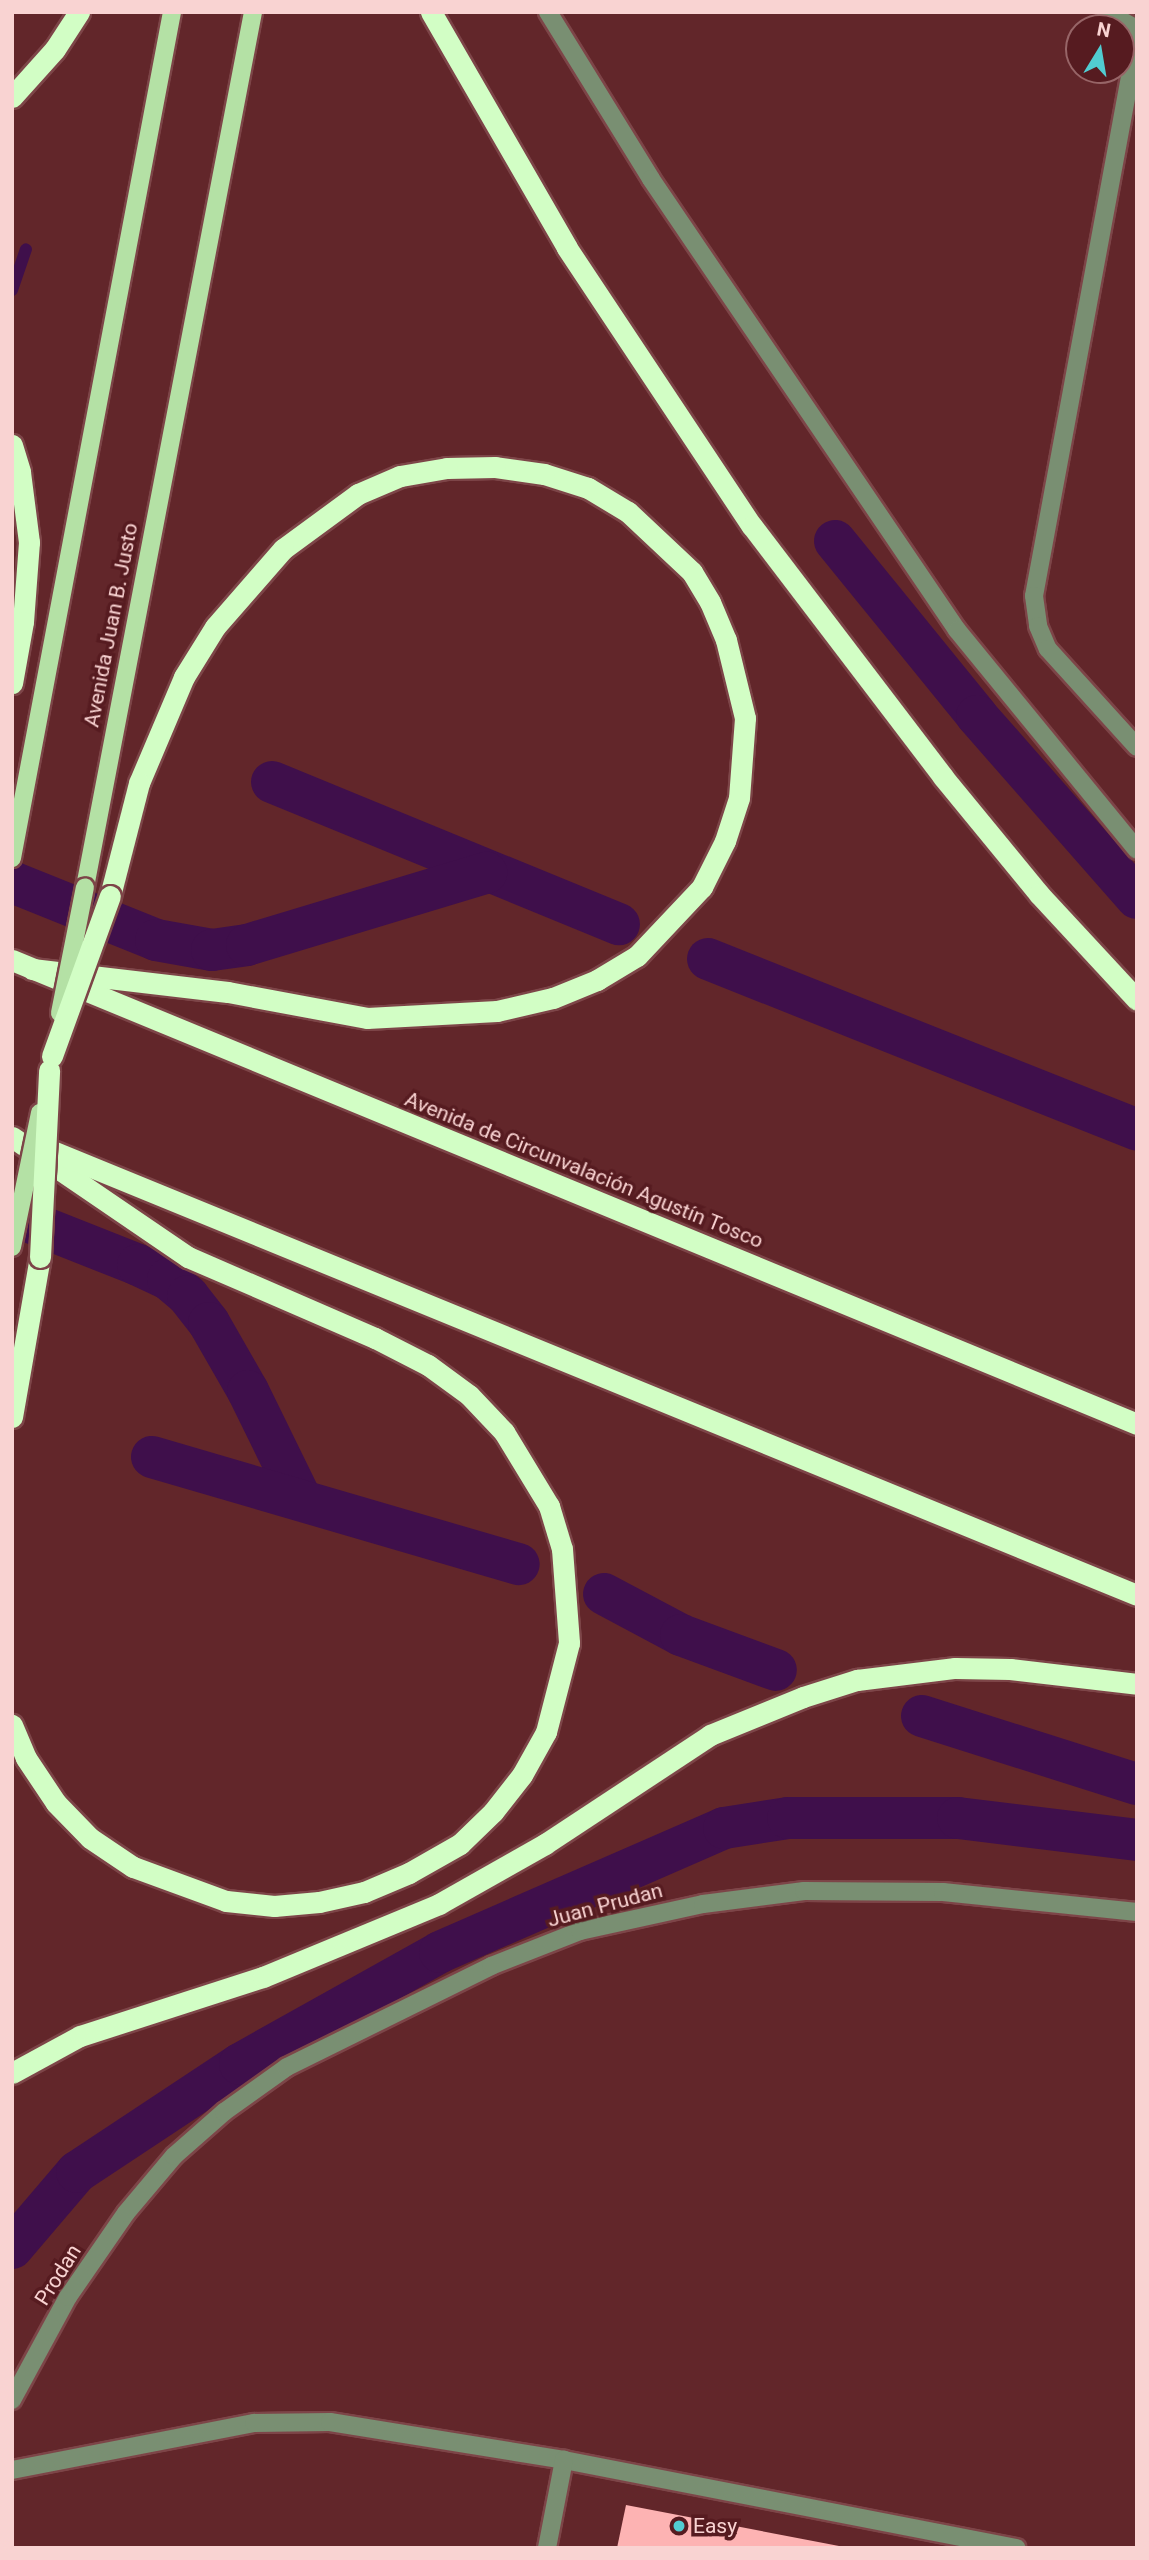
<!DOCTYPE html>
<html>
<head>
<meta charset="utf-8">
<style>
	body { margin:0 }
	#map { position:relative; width:1149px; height:2560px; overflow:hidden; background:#62262a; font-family:Roboto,sans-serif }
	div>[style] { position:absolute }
	.stream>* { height:12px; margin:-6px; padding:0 6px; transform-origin:6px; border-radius:6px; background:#3f0f4b }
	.canal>* { height:42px; margin:-21px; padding:0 21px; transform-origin:21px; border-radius:21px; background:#3f0f4b }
	.building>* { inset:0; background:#fdb3b3 }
	.roads { filter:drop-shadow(2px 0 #7d4548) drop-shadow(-2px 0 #7d4548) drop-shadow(0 2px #7d4548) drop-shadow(0 -2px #7d4548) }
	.minor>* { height:18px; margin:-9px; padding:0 9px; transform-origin:9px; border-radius:9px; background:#798f72 }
	.major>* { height:18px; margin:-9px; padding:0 9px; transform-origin:9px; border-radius:9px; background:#b4e1a5 }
	.highway>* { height:21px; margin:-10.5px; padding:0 10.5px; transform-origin:10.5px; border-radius:10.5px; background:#d2fec5 }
	.bridges { filter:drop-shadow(2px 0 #7d4548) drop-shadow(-2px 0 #7d4548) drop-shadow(0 2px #7d4548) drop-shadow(0 -2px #7d4548) }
	.major-bridge>* { height:18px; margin:-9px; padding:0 9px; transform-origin:9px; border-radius:9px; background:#b4e1a5 }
	.highway-bridge>* { height:21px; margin:-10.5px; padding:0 10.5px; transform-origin:10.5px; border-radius:10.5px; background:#d2fec5 }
	.dots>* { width:19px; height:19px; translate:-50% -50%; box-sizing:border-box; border:4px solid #561b20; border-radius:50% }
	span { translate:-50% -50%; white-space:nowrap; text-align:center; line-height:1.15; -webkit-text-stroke:7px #561b20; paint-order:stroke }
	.street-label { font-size:21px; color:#f9d3d2 }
	.poi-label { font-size:21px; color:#f9d3d2 }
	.left { translate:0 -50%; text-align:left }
	.frame { position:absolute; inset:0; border:14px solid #f9d3d2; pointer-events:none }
	.north { position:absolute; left:1065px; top:14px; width:70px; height:70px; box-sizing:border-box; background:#561b20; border:2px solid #976567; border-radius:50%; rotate:11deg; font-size:19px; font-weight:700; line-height:28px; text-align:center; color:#f9d3d2 }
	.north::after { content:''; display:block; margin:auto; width:24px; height:32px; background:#51ccd1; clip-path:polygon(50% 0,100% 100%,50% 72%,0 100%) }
</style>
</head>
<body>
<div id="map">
	<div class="stream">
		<i style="left:12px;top:290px;width:43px;rotate:-71.1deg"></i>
	</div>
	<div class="canal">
		<i style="left:835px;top:541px;width:225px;rotate:50.9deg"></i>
		<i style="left:977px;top:716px;width:242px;rotate:48.7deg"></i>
		<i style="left:272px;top:782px;width:375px;rotate:22.3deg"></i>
		<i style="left:12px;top:882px;width:155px;rotate:21.9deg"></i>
		<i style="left:156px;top:940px;width:57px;rotate:10.1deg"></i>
		<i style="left:212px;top:950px;width:35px;rotate:-8deg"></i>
		<i style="left:247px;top:945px;width:250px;rotate:-16.8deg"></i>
		<i style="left:708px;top:959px;width:462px;rotate:21.7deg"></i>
		<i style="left:12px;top:1215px;width:136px;rotate:21.6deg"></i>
		<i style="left:138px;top:1265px;width:33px;rotate:25deg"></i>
		<i style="left:168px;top:1279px;width:26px;rotate:40deg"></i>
		<i style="left:188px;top:1296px;width:34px;rotate:52deg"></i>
		<i style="left:209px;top:1323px;width:78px;rotate:60.2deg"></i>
		<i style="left:248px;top:1391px;width:118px;rotate:63.9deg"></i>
		<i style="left:152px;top:1457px;width:382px;rotate:16.3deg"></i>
		<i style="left:604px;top:1594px;width:87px;rotate:28deg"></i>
		<i style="left:681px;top:1635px;width:101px;rotate:20.2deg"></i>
		<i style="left:922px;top:1716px;width:225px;rotate:17.6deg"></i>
		<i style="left:12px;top:2248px;width:100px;rotate:-49.5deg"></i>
		<i style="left:77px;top:2172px;width:196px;rotate:-33.5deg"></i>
		<i style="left:240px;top:2064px;width:229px;rotate:-29.2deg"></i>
		<i style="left:440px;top:1952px;width:310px;rotate:-23.6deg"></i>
		<i style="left:724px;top:1828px;width:65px;rotate:-8.9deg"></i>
		<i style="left:788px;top:1818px;width:170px"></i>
		<i style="left:958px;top:1818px;width:180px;rotate:7deg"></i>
	</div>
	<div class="building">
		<i style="clip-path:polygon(626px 2505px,839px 2546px,839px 2548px,617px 2548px)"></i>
	</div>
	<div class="roads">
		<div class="minor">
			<i style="left:548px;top:12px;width:196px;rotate:58.3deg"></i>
			<i style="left:651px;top:179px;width:545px;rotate:55.84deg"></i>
			<i style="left:957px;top:630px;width:284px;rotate:50.7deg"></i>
			<i style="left:1106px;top:12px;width:35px;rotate:29deg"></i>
			<i style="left:1137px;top:39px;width:566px;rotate:100.48deg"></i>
			<i style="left:1034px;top:596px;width:30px;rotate:82deg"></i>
			<i style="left:1038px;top:626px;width:25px;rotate:67deg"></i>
			<i style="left:1048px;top:649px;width:132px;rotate:47.8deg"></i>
			<i style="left:12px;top:2400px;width:117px;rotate:-61.5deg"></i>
			<i style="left:68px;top:2297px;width:102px;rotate:-55.4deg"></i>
			<i style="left:126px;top:2213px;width:75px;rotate:-49.9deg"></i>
			<i style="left:174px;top:2156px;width:67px;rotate:-41.3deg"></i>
			<i style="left:224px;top:2112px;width:77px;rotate:-35.5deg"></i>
			<i style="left:287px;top:2067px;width:228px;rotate:-26.3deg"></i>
			<i style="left:491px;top:1966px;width:96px;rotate:-21.5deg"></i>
			<i style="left:580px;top:1931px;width:126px;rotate:-12.4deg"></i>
			<i style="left:703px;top:1904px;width:102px;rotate:-7.3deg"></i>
			<i style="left:804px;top:1891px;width:139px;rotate:0.4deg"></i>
			<i style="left:943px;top:1892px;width:195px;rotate:5.9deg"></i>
			<i style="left:12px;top:2470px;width:247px;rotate:-11deg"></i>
			<i style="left:254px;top:2423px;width:76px;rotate:-0.8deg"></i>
			<i style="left:330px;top:2422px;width:237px;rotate:9.2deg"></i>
			<i style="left:564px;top:2460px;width:461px;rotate:11deg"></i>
			<i style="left:547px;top:2548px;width:90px;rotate:-79.1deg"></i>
		</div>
		<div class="major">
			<i style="left:12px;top:858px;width:861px;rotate:-79.29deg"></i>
			<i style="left:85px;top:887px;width:891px;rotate:-79.13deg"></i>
		</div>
		<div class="highway">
			<i style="left:431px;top:12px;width:272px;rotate:60deg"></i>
			<i style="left:567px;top:248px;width:334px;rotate:56.4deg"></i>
			<i style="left:752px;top:526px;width:315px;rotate:52.7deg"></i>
			<i style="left:943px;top:777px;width:151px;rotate:50.6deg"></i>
			<i style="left:1039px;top:894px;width:144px;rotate:47.2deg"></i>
			<i style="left:12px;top:97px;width:64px;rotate:-48.1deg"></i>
			<i style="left:55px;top:49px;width:44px;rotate:-57deg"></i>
			<i style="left:12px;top:445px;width:28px;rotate:73deg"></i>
			<i style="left:20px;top:472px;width:71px;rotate:82.7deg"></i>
			<i style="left:29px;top:542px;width:80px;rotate:94.3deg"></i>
			<i style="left:23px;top:622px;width:62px;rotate:100.2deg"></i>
			<i style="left:12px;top:960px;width:1217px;rotate:22.41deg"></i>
			<i style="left:32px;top:969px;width:197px;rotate:6.7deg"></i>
			<i style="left:228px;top:992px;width:141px;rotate:10.6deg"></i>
			<i style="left:367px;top:1018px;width:130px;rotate:-3.1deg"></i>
			<i style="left:497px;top:1011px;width:57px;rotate:-13.1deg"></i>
			<i style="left:553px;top:998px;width:48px;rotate:-22.2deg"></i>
			<i style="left:597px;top:980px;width:47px;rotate:-31deg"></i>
			<i style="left:637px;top:956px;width:95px;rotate:-46.7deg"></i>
			<i style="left:702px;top:887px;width:51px;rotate:-63.4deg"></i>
			<i style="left:725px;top:841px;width:45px;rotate:-72deg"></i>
			<i style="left:739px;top:798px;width:80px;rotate:-85.7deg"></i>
			<i style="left:745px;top:718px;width:80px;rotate:-103.7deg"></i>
			<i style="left:726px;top:640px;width:41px;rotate:-112.8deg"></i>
			<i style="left:710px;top:602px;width:35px;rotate:-121deg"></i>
			<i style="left:692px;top:572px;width:88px;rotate:-136.8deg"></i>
			<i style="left:628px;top:512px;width:47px;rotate:-149deg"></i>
			<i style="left:588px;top:488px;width:46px;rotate:-162.3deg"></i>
			<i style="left:544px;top:474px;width:49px;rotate:-171.9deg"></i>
			<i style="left:495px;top:467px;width:48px;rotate:178.8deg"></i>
			<i style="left:447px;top:468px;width:48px;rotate:170.3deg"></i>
			<i style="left:400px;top:476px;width:46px;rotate:156.8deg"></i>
			<i style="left:358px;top:494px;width:93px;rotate:143.7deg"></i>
			<i style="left:283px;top:549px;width:103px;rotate:131.1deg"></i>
			<i style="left:215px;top:627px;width:59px;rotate:121.8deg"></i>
			<i style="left:184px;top:677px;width:115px;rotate:113deg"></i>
			<i style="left:139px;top:783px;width:117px;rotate:104.4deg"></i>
			<i style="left:12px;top:1137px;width:213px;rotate:34.3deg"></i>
			<i style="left:188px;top:1257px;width:204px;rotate:23.4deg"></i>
			<i style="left:375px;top:1338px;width:59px;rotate:27deg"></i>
			<i style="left:428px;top:1365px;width:51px;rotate:36.2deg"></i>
			<i style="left:469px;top:1395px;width:51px;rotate:46.6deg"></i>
			<i style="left:504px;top:1432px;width:87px;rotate:58.7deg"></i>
			<i style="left:549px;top:1506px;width:45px;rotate:73.2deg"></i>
			<i style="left:562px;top:1549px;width:94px;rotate:85.7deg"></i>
			<i style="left:569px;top:1643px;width:92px;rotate:104.5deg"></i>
			<i style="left:546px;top:1732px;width:49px;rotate:119.2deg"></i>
			<i style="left:522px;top:1775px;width:47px;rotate:128.1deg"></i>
			<i style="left:493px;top:1812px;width:46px;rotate:135.9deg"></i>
			<i style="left:460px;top:1844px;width:59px;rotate:150.4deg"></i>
			<i style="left:409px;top:1873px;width:49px;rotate:157.1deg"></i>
			<i style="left:364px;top:1892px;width:46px;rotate:167.5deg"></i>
			<i style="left:319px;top:1902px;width:45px;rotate:174.9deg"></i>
			<i style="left:274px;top:1906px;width:48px;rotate:-174.1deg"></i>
			<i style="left:226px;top:1901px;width:99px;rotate:-159.9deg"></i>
			<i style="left:133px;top:1867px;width:52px;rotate:-146deg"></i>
			<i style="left:90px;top:1838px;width:49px;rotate:-134.2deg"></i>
			<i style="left:56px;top:1803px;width:54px;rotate:-123.7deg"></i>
			<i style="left:26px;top:1758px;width:36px;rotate:-113deg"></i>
			<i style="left:40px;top:1146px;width:1185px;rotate:22.26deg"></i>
			<i style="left:12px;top:1417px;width:162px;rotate:-80.1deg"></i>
			<i style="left:12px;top:2073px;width:77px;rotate:-28.6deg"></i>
			<i style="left:80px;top:2036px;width:192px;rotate:-17.9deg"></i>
			<i style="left:263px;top:1977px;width:191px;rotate:-22.5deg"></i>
			<i style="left:439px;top:1904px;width:122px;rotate:-29.5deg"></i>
			<i style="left:545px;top:1844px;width:198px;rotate:-33.4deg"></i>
			<i style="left:710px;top:1735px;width:100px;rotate:-22.2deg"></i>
			<i style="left:803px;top:1697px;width:57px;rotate:-17.5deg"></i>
			<i style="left:857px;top:1680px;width:99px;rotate:-7deg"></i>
			<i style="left:955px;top:1668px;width:55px;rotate:1deg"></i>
			<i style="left:1010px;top:1669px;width:128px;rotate:6.7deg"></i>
		</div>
	</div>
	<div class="bridges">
		<div class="major-bridge">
			<i style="left:60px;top:1013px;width:128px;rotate:-78.8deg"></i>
			<i style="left:12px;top:1247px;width:137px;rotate:-78.2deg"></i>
		</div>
		<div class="highway-bridge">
			<i style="left:52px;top:1056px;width:170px;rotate:-70.1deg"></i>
			<i style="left:40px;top:1257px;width:187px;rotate:-87.2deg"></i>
		</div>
	</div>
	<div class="dots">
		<i style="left:679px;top:2526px;background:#51ccd1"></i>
	</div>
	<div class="street-label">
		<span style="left:111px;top:625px;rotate:-79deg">Avenida Juan B. Justo</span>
		<span style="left:584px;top:1170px;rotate:22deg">Avenida de Circunvalación Agustín Tosco</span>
		<span style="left:605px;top:1905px;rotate:-15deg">Juan Prudan</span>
		<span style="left:58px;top:2275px;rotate:-58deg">Prodan</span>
	</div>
	<div class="poi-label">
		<span class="left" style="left:693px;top:2526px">Easy</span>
	</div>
	<div class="frame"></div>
	<div class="north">N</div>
</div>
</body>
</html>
